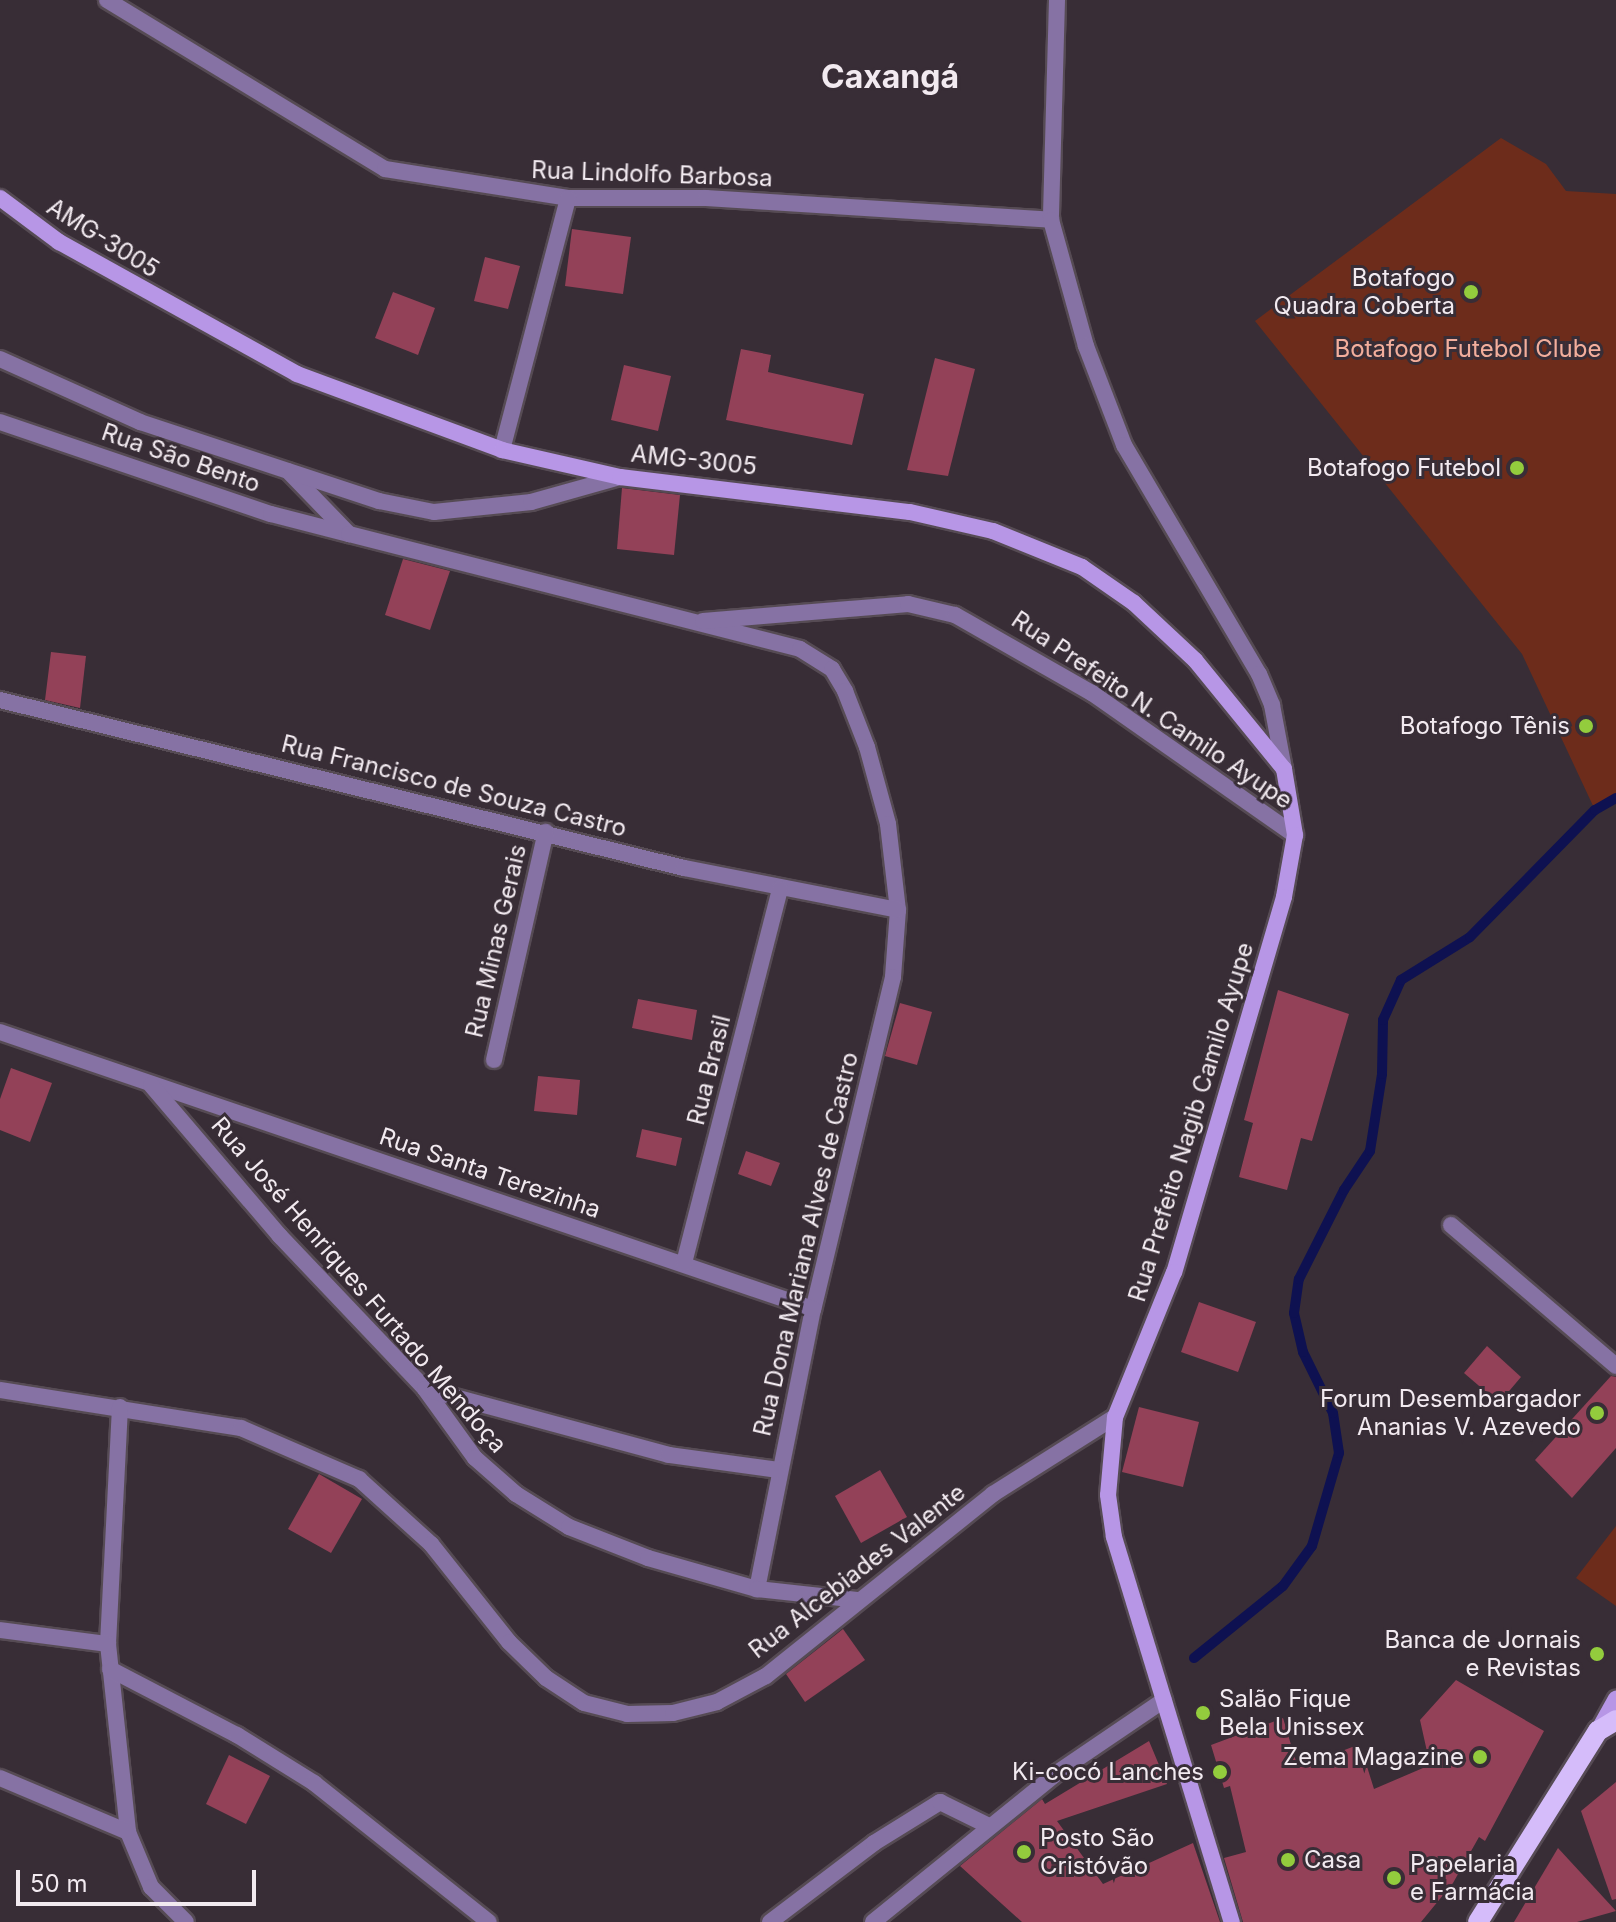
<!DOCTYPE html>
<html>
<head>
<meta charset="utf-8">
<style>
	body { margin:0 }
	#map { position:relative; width:1616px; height:1922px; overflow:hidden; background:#382d36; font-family:Inter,sans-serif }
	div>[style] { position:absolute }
	.green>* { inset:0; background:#6d2c1b }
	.stream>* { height:10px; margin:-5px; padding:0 5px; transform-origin:5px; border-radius:5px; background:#0e1151 }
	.building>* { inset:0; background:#934158 }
	.roads { filter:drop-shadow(2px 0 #564b54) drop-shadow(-2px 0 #564b54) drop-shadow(0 2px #564b54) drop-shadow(0 -2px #564b54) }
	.minor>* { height:16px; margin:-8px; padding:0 8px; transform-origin:8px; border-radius:8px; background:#8672a4 }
	.tertiary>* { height:16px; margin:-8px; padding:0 8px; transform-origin:8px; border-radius:8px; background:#8672a4 }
	.secondary>* { height:16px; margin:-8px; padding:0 8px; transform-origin:8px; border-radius:8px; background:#b796e6 }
	.primary>* { height:20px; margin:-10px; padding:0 10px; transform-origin:10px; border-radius:10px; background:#d5bcfa }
	.dots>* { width:22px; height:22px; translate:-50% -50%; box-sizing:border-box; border:4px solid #382d36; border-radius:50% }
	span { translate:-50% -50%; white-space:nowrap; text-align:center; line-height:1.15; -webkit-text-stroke:6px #382d36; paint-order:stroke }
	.street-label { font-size:24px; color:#f2eaf0 }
	.poi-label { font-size:24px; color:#f2eaf0 }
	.right { translate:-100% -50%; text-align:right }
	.left { translate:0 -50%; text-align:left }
	.park-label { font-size:24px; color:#f3ae9c }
	.district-label { font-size:32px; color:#f2eaf0; font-weight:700 }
	.scale { position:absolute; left:16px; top:1870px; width:240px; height:36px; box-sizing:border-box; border:4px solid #f2eaf0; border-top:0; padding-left:10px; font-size:24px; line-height:28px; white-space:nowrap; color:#f2eaf0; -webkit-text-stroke:6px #382d36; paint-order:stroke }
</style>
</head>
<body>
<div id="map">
	<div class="green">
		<i style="clip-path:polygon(1501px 138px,1546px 164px,1566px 191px,1616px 194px,1616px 803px,1595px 810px,1522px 654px,1255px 321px)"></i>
		<i style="clip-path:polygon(1616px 1526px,1616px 1606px,1576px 1578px)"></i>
	</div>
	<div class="stream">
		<i style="left:1194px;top:1658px;width:114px;rotate:-39deg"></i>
		<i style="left:1283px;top:1586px;width:49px;rotate:-54.1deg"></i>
		<i style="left:1312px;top:1546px;width:97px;rotate:-73.8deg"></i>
		<i style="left:1339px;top:1453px;width:40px;rotate:-98.5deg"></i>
		<i style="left:1333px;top:1413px;width:68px;rotate:-116.2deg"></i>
		<i style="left:1303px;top:1352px;width:40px;rotate:-103deg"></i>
		<i style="left:1294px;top:1313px;width:34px;rotate:-82deg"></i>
		<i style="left:1299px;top:1279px;width:100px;rotate:-63.2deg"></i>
		<i style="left:1344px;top:1190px;width:47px;rotate:-56.3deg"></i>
		<i style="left:1370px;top:1151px;width:78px;rotate:-81.1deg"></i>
		<i style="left:1382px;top:1074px;width:54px;rotate:-88.9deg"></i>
		<i style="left:1383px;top:1020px;width:44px;rotate:-65.8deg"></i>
		<i style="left:1401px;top:980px;width:81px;rotate:-31.9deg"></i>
		<i style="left:1470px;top:937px;width:178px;rotate:-45.5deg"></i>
		<i style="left:1595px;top:810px;width:24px;rotate:-30deg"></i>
	</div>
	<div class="building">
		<i style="clip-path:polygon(572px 229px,631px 237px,623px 294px,565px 286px)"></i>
		<i style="clip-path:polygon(485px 257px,520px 266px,508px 309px,474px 301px)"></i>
		<i style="clip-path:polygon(393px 292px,435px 308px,418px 355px,375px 338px)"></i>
		<i style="clip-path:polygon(741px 349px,771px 355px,768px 372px,864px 394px,852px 445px,726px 420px)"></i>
		<i style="clip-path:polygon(935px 358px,975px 369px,948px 476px,907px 470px)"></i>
		<i style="clip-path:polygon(624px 365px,671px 376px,658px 431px,611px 420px)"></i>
		<i style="clip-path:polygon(622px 488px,680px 495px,674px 555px,617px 549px)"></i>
		<i style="clip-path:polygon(403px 559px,450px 571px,430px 630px,385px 615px)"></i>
		<i style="clip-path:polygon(51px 652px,86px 656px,80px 708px,45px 700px)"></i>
		<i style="clip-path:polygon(1278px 990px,1349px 1014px,1312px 1141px,1301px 1138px,1287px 1190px,1239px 1177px,1253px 1123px,1244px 1120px)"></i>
		<i style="clip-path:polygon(638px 999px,697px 1010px,692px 1040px,632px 1028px)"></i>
		<i style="clip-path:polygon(900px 1003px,932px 1012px,917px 1065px,885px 1056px)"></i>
		<i style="clip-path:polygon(11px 1068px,52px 1083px,30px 1142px,0 1130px,0 1099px)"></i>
		<i style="clip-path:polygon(538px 1076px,580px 1080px,577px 1115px,534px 1111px)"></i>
		<i style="clip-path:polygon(642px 1129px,682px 1138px,676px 1166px,636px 1157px)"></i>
		<i style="clip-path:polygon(746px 1151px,780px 1163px,771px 1186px,738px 1174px)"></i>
		<i style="clip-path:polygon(1199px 1302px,1256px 1322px,1238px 1372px,1181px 1352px)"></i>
		<i style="clip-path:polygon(1487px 1346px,1521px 1377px,1499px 1403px,1464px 1373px)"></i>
		<i style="clip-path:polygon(1611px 1376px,1616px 1377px,1616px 1448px,1572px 1498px,1535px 1460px)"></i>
		<i style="clip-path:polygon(1139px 1407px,1199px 1422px,1183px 1487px,1122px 1472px)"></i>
		<i style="clip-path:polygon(880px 1470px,907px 1517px,861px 1543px,835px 1496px)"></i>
		<i style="clip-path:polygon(319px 1474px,362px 1499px,331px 1553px,288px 1529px)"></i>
		<i style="clip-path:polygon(843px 1629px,865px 1660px,805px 1702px,786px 1674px)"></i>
		<i style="clip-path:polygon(1456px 1680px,1544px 1731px,1485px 1841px,1479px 1837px,1453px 1883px,1421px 1922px,1243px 1922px,1224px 1858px,1246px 1852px,1230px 1786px,1224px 1788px,1211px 1745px,1283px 1718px,1298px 1768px,1360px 1744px,1374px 1789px,1430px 1765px,1420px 1720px)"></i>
		<i style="clip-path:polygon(1149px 1741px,1167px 1784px,1057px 1821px,1103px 1884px,1193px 1843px,1220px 1922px,1022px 1922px,960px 1866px,1042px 1799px,1045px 1804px)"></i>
		<i style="clip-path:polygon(229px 1755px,270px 1776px,246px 1824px,206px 1804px)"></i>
		<i style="clip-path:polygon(1616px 1782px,1616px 1899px,1612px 1900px,1581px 1811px)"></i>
		<i style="clip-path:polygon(1558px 1848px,1616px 1911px,1577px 1922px,1514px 1922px)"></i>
	</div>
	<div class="roads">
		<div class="minor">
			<i style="left:107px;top:0;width:325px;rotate:31.3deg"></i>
			<i style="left:385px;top:169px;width:185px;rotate:9deg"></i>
			<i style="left:568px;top:198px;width:138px"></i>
			<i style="left:706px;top:198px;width:346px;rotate:3.6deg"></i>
			<i style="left:1057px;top:0;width:220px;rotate:91.6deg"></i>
			<i style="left:1051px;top:220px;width:131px;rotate:74.5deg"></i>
			<i style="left:1086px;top:346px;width:106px;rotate:69deg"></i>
			<i style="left:1124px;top:445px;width:266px;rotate:59.5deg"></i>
			<i style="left:1259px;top:674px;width:34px;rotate:67deg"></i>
			<i style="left:1272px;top:705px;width:65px;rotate:79.4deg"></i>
			<i style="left:0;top:422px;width:286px;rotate:18.8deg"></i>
			<i style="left:271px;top:514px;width:81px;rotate:14.4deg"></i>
			<i style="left:502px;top:450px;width:260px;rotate:-75.3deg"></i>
			<i style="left:288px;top:471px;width:88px;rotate:45.9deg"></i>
			<i style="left:349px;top:534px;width:465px;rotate:14.3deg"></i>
			<i style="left:800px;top:649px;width:38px;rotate:32deg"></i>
			<i style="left:832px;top:669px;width:26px;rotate:59deg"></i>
			<i style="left:845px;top:691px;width:60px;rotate:68.6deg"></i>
			<i style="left:867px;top:747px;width:80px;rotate:74.7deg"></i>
			<i style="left:888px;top:824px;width:87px;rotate:83.4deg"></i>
			<i style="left:898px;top:910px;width:67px;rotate:94.3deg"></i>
			<i style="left:893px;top:977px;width:342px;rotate:103.5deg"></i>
			<i style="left:813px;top:1309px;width:286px;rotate:101.3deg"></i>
			<i style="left:703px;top:621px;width:206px;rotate:-4.7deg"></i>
			<i style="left:908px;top:604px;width:48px;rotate:13.2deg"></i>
			<i style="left:955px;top:615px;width:158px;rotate:29.7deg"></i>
			<i style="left:1092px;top:693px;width:248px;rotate:35deg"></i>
			<i style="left:0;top:700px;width:704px;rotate:13.8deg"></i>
			<i style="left:684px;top:868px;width:218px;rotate:11.1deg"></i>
			<i style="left:0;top:1032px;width:859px;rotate:18.81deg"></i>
			<i style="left:494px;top:1060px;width:234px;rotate:-77.2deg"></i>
			<i style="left:151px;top:1085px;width:199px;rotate:49.5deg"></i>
			<i style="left:280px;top:1236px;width:211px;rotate:46.5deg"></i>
			<i style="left:425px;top:1389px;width:85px;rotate:54.1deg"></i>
			<i style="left:475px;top:1458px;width:55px;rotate:41.3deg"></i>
			<i style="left:516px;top:1494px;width:62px;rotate:31.9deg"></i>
			<i style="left:569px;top:1527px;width:85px;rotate:21.4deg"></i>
			<i style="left:648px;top:1558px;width:113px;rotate:15.9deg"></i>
			<i style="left:757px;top:1589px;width:103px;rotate:6.2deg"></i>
			<i style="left:1451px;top:1225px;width:217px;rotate:40.5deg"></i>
			<i style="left:684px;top:1263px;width:386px;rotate:-75.6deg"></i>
			<i style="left:425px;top:1389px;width:253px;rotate:15.1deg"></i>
			<i style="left:669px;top:1455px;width:110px;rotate:7.8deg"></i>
			<i style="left:0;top:1390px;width:244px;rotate:9deg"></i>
			<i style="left:241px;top:1428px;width:129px;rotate:23.4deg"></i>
			<i style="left:359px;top:1479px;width:97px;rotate:42.1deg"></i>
			<i style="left:431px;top:1544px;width:125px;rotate:51.5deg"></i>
			<i style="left:509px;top:1642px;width:52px;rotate:44.2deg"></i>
			<i style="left:546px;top:1678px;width:45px;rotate:33.3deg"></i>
			<i style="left:584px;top:1703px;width:44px;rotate:14.3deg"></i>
			<i style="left:627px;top:1714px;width:46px;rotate:-1.2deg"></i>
			<i style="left:673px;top:1713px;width:45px;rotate:-14deg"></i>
			<i style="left:717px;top:1702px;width:55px;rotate:-28deg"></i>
			<i style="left:766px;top:1676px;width:291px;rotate:-38.7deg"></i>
			<i style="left:993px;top:1494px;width:144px;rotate:-32.3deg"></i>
			<i style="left:120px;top:1407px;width:237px;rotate:92.9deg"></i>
			<i style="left:108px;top:1644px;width:189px;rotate:83.9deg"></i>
			<i style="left:128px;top:1832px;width:60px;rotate:67.3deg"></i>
			<i style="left:151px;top:1887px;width:49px;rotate:45deg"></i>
			<i style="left:0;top:1630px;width:109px;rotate:7.4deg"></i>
			<i style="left:110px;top:1669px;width:143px;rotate:27.5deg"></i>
			<i style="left:237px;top:1735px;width:91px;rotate:31.9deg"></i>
			<i style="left:314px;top:1783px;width:223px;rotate:38.5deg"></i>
			<i style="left:0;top:1778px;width:139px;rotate:22.9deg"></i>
			<i style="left:770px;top:1922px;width:131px;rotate:-37.2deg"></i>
			<i style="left:874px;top:1843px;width:78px;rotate:-31.8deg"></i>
			<i style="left:940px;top:1802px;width:55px;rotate:26.1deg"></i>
			<i style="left:873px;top:1922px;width:238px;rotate:-39deg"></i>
			<i style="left:1058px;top:1772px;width:128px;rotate:-34.2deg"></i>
		</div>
		<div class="tertiary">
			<i style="left:0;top:359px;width:154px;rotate:24.2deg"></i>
			<i style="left:140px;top:422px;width:252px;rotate:18.3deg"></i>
			<i style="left:379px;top:501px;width:56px;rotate:11.3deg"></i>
			<i style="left:434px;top:512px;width:98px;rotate:-5.9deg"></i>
			<i style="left:531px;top:502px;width:92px;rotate:-15.7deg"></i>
		</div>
		<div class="secondary">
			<i style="left:0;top:198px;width:74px;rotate:36.7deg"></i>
			<i style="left:59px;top:242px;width:272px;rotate:29deg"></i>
			<i style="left:297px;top:374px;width:219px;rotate:20.3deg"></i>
			<i style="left:502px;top:450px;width:121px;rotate:12.9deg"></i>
			<i style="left:620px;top:477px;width:292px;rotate:6.9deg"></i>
			<i style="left:910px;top:512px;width:85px;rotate:12.9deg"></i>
			<i style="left:993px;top:531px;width:96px;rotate:22deg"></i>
			<i style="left:1082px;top:567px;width:63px;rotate:34.7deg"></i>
			<i style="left:1134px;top:603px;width:83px;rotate:43.1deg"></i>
			<i style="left:1195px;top:660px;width:141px;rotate:50.8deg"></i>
			<i style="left:1284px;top:769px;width:67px;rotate:80.5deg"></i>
			<i style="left:1295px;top:835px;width:63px;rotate:100.1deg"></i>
			<i style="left:1284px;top:897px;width:391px;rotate:106.3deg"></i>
			<i style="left:1174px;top:1272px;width:157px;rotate:112.1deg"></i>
			<i style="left:1115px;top:1417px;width:78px;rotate:95.1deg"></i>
			<i style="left:1108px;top:1495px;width:42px;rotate:81.9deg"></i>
			<i style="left:1114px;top:1537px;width:403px;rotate:73deg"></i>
			<i style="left:1598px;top:1731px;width:37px;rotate:-61deg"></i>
		</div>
		<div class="primary">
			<i style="left:1478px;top:1922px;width:226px;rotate:-57.9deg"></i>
			<i style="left:1598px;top:1731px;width:21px;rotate:-31deg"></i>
		</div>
	</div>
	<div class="dots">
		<i style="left:1471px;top:292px;background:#93cc3d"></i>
		<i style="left:1517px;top:468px;background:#93cc3d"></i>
		<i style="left:1586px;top:726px;background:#93cc3d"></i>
		<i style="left:1597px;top:1413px;background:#93cc3d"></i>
		<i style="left:1597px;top:1654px;background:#93cc3d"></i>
		<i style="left:1203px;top:1713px;background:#93cc3d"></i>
		<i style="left:1480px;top:1757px;background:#93cc3d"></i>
		<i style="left:1220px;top:1772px;background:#93cc3d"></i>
		<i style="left:1024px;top:1852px;background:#93cc3d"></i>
		<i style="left:1288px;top:1860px;background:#93cc3d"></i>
		<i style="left:1394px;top:1878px;background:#93cc3d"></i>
	</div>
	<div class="street-label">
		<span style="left:652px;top:174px;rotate:2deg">Rua Lindolfo Barbosa</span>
		<span style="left:103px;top:238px;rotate:32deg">AMG-3005</span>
		<span style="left:181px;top:458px;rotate:19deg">Rua São Bento</span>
		<span style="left:694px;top:460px;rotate:6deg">AMG-3005</span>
		<span style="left:1152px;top:710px;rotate:34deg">Rua Prefeito N. Camilo Ayupe</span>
		<span style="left:454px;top:786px;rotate:14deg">Rua Francisco de Souza Castro</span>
		<span style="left:496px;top:941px;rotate:-77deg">Rua Minas Gerais</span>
		<span style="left:709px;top:1070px;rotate:-76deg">Rua Brasil</span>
		<span style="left:1191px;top:1122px;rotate:-73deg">Rua Prefeito Nagib Camilo Ayupe</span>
		<span style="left:490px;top:1173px;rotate:19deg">Rua Santa Terezinha</span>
		<span style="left:806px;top:1244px;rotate:-77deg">Rua Dona Mariana Alves de Castro</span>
		<span style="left:359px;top:1285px;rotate:49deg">Rua José Henriques Furtado Mendoça</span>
		<span style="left:857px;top:1571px;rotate:-38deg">Rua Alcebiades Valente</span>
	</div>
	<div class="poi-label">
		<span class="right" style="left:1455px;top:292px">Botafogo<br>Quadra Coberta</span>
		<span class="right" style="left:1501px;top:468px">Botafogo Futebol</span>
		<span class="right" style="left:1570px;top:726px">Botafogo Tênis</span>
		<span class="right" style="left:1581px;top:1413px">Forum Desembargador<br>Ananias V. Azevedo</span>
		<span class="right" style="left:1581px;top:1654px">Banca de Jornais<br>e Revistas</span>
		<span class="left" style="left:1219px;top:1713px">Salão Fique<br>Bela Unissex</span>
		<span class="right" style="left:1464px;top:1757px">Zema Magazine</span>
		<span class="right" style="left:1204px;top:1772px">Ki-cocó Lanches</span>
		<span class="left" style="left:1040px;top:1852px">Posto São<br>Cristóvão</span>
		<span class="left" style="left:1304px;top:1860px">Casa</span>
		<span class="left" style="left:1410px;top:1878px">Papelaria<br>e Farmácia</span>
	</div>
	<div class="park-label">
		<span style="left:1468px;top:349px">Botafogo Futebol Clube</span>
	</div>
	<div class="district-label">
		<span style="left:890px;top:77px">Caxangá</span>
	</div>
	<div class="scale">50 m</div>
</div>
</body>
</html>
